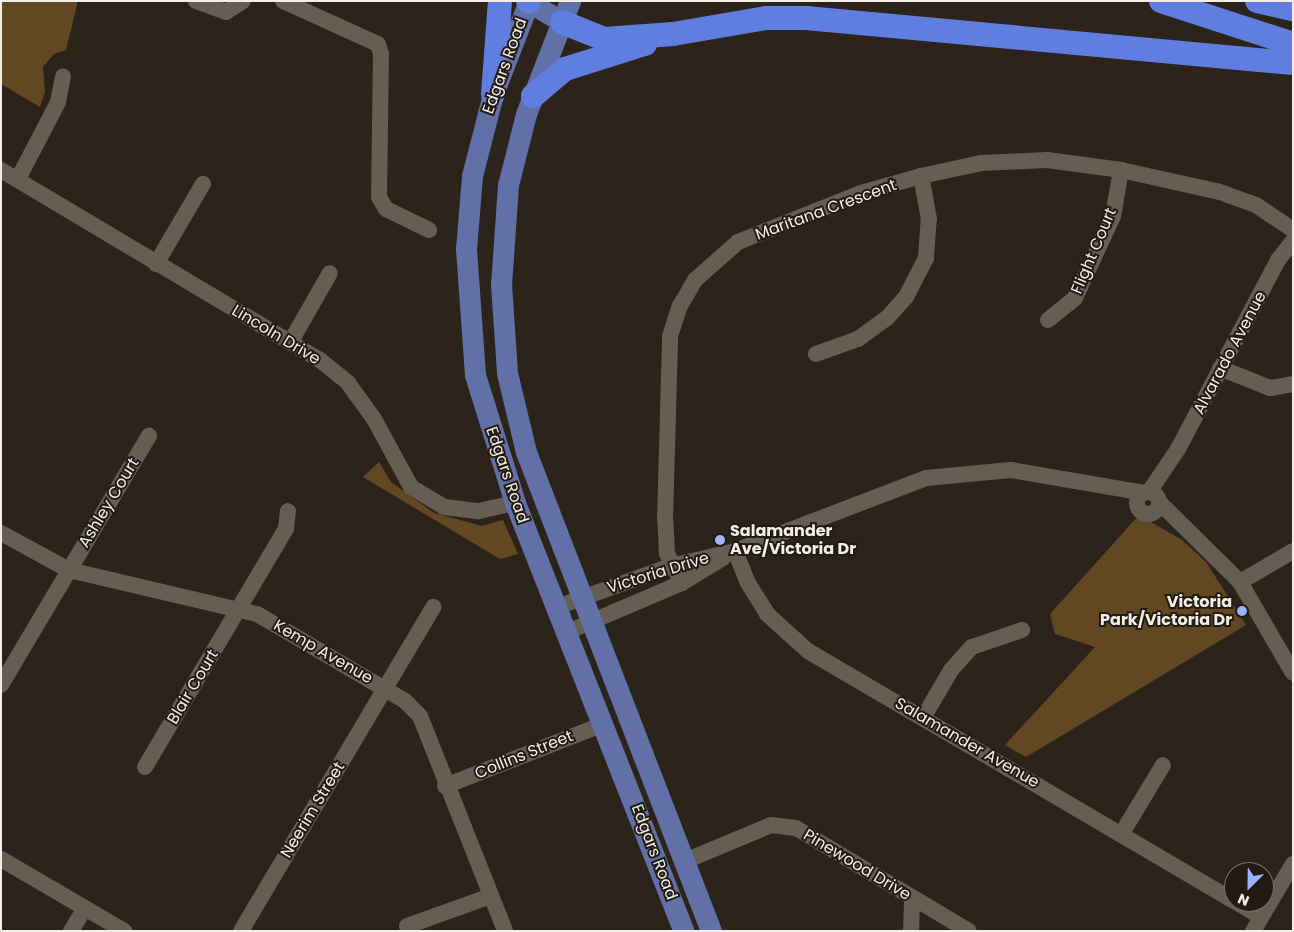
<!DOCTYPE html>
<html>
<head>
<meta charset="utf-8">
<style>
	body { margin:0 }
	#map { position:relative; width:1294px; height:932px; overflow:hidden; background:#2c241b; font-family:Poppins,sans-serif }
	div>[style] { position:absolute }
	.green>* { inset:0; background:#624822 }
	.minor>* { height:16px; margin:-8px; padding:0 8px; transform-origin:8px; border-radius:8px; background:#665d53 }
	.minor>.ring { margin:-8px; padding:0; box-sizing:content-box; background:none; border:16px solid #665d53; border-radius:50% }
	.major>* { height:21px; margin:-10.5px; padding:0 10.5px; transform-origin:10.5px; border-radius:10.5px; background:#6270a8 }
	.highway>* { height:24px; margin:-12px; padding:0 12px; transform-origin:12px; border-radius:12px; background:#607de0 }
	.dots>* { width:14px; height:14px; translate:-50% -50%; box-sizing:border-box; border:2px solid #221b12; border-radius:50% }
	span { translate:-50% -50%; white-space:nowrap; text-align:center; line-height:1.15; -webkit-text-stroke:4px #221b12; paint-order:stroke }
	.street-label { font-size:16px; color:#f3efe8 }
	.poi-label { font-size:16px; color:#f3efe8; font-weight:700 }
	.left { translate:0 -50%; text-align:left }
	.right { translate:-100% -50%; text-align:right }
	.frame { position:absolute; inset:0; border:2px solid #f3efe8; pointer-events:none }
	.north { position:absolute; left:1224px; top:862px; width:50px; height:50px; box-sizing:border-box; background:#221b12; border:1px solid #767068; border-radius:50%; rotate:203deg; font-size:14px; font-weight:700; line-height:20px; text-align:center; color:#f3efe8 }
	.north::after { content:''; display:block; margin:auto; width:18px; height:22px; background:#9bb4fd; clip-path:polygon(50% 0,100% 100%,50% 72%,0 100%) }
</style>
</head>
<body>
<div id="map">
	<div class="green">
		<i style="clip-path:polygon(1px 1px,78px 1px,66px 50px,54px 54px,43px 67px,45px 92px,40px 107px,1px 84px)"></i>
		<i style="clip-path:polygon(379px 462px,391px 482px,434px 513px,482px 526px,503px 520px,518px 554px,500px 559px,363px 477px)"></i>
		<i style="clip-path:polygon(1139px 515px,1182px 540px,1206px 562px,1246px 625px,1026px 757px,1005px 745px,1095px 647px,1055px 634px,1050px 614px)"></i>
	</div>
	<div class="minor">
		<i style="left:196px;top:1px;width:32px;rotate:20deg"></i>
		<i style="left:226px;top:12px;width:20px;rotate:-33deg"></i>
		<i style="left:283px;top:1px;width:104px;rotate:24.4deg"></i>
		<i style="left:378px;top:44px;width:10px;rotate:73deg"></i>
		<i style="left:381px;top:54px;width:143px;rotate:90.8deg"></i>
		<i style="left:379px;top:197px;width:14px;rotate:60deg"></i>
		<i style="left:386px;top:209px;width:48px;rotate:26deg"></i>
		<i style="left:1px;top:170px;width:371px;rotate:30.8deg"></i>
		<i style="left:320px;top:360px;width:36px;rotate:39deg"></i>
		<i style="left:348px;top:383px;width:44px;rotate:54.2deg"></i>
		<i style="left:374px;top:419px;width:77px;rotate:61.4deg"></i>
		<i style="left:411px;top:487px;width:39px;rotate:31deg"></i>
		<i style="left:444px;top:507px;width:35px;rotate:7deg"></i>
		<i style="left:479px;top:511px;width:37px;rotate:-13deg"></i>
		<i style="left:18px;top:179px;width:87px;rotate:-62.5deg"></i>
		<i style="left:58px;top:102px;width:26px;rotate:-79deg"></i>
		<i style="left:156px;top:264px;width:93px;rotate:-59.6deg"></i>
		<i style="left:1048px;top:320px;width:35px;rotate:-39deg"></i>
		<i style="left:1075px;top:298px;width:90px;rotate:-65.1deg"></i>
		<i style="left:1113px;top:216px;width:47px;rotate:-80.1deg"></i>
		<i style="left:291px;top:341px;width:78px;rotate:-60.2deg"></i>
		<i style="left:816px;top:354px;width:45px;rotate:-19.7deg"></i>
		<i style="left:858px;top:339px;width:36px;rotate:-36deg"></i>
		<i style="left:887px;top:318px;width:28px;rotate:-48deg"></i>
		<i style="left:906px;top:297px;width:44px;rotate:-62.9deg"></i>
		<i style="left:926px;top:258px;width:39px;rotate:-86deg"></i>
		<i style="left:929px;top:219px;width:44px;rotate:-100.5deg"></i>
		<i style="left:1220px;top:368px;width:54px;rotate:21.8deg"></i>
		<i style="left:1270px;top:388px;width:23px;rotate:-10deg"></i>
		<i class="ring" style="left:1137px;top:492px;width:6px;height:6px"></i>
		<i style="left:1149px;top:492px;width:52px;rotate:-56deg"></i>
		<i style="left:1178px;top:449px;width:214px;rotate:-62.1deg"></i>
		<i style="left:1278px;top:260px;width:24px;rotate:-52deg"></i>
		<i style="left:1160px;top:503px;width:112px;rotate:44.6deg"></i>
		<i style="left:1240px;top:582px;width:105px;rotate:59.8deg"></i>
		<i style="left:1px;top:533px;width:77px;rotate:28.6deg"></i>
		<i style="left:69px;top:570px;width:193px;rotate:13.2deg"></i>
		<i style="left:257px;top:614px;width:172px;rotate:30.4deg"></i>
		<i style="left:405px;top:701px;width:21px;rotate:45deg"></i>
		<i style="left:420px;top:716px;width:231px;rotate:68.4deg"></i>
		<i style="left:735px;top:551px;width:35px;rotate:68deg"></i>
		<i style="left:748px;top:583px;width:36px;rotate:58deg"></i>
		<i style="left:767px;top:614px;width:55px;rotate:42.1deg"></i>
		<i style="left:808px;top:651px;width:494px;rotate:30.4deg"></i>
		<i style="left:1240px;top:582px;width:61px;rotate:-30.3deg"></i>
		<i style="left:682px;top:583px;width:34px;rotate:-117deg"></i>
		<i style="left:667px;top:553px;width:33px;rotate:-93deg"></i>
		<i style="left:665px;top:520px;width:184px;rotate:-88.4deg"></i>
		<i style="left:670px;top:336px;width:32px;rotate:-72deg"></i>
		<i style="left:680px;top:306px;width:30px;rotate:-60deg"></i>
		<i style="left:695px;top:280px;width:57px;rotate:-41.5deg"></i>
		<i style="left:738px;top:242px;width:132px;rotate:-21.7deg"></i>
		<i style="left:861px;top:193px;width:62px;rotate:-15.8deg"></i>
		<i style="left:921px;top:176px;width:61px;rotate:-12.2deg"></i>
		<i style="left:981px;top:163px;width:66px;rotate:-2.6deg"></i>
		<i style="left:1047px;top:160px;width:75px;rotate:7.7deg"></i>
		<i style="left:1121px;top:170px;width:101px;rotate:12.5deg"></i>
		<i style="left:1220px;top:192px;width:38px;rotate:20deg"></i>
		<i style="left:1256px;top:205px;width:45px;rotate:34deg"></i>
		<i style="left:557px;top:607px;width:121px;rotate:-19.8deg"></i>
		<i style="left:671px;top:566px;width:66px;rotate:-13.2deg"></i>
		<i style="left:735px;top:551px;width:204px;rotate:-20.9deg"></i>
		<i style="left:926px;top:478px;width:85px;rotate:-5.4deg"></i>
		<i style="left:1011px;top:470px;width:135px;rotate:9.8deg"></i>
		<i style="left:567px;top:632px;width:125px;rotate:-23.1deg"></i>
		<i style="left:682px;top:583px;width:48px;rotate:-31.4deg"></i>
		<i style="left:1px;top:685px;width:290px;rotate:-59.3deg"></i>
		<i style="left:923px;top:718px;width:56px;rotate:-59.7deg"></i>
		<i style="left:951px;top:670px;width:31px;rotate:-48deg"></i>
		<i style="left:972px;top:647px;width:53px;rotate:-18.8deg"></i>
		<i style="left:145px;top:767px;width:277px;rotate:-59.4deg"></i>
		<i style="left:286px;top:529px;width:18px;rotate:-84deg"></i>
		<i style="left:445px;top:786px;width:171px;rotate:-21.3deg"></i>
		<i style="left:1122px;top:833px;width:79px;rotate:-58.9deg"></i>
		<i style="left:1px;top:859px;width:143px;rotate:30.3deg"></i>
		<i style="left:685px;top:861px;width:93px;rotate:-22.7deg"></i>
		<i style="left:771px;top:825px;width:25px;rotate:7deg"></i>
		<i style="left:796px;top:828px;width:201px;rotate:30.8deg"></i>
		<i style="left:1236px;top:902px;width:29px;rotate:31deg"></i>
		<i style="left:407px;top:926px;width:89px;rotate:-19.7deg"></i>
		<i style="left:71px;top:931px;width:27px;rotate:-59deg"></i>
		<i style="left:241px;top:931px;width:377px;rotate:-59.3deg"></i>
		<i style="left:911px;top:931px;width:33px;rotate:-88deg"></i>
		<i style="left:1253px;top:931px;width:78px;rotate:-59.2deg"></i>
	</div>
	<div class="major">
		<i style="left:529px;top:1px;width:100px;rotate:111.2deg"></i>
		<i style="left:493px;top:94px;width:85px;rotate:104.4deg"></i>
		<i style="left:472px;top:176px;width:73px;rotate:94.7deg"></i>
		<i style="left:466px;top:249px;width:126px;rotate:85.9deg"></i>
		<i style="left:475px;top:375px;width:134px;rotate:72.6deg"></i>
		<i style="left:515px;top:503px;width:460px;rotate:68.5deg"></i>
		<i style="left:570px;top:1px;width:121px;rotate:111.3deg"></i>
		<i style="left:526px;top:114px;width:73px;rotate:104.2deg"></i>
		<i style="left:508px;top:185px;width:99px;rotate:94deg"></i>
		<i style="left:501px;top:284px;width:89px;rotate:86.1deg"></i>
		<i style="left:507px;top:373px;width:81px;rotate:76.5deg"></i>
		<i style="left:526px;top:452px;width:513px;rotate:68.88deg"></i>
		<i style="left:529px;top:2px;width:39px;rotate:31deg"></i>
	</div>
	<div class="highway">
		<i style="left:528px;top:1px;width:1px;rotate:45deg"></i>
		<i style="left:1161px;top:1px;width:139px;rotate:18deg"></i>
		<i style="left:1257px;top:1px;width:37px;rotate:13deg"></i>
		<i style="left:562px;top:22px;width:45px;rotate:22deg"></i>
		<i style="left:604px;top:39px;width:69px;rotate:-4.1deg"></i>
		<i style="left:673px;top:34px;width:95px;rotate:-9.7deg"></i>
		<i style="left:767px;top:18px;width:39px"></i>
		<i style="left:806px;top:18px;width:489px;rotate:5.3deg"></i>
		<i style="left:493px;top:94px;width:93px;rotate:-85.7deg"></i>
		<i style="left:533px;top:96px;width:42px;rotate:-40.2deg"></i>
		<i style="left:565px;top:69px;width:84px;rotate:-17.4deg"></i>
	</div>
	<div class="dots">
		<i style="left:720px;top:540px;background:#9bb4fd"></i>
		<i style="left:1242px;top:611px;background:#9bb4fd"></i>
	</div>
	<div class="street-label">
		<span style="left:505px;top:66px;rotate:-70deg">Edgars Road</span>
		<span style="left:826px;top:210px;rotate:-20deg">Maritana Crescent</span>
		<span style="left:1094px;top:251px;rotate:-67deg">Flight Court</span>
		<span style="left:276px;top:335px;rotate:31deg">Lincoln Drive</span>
		<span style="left:1230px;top:353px;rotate:-62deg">Alvarado Avenue</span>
		<span style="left:507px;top:475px;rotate:71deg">Edgars Road</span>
		<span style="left:109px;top:503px;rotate:-59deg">Ashley Court</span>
		<span style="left:658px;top:573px;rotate:-17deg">Victoria Drive</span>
		<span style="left:323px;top:652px;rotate:30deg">Kemp Avenue</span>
		<span style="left:193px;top:687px;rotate:-59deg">Blair Court</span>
		<span style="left:967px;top:743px;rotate:30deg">Salamander Avenue</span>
		<span style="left:524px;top:755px;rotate:-22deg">Collins Street</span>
		<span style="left:313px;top:810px;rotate:-59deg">Neerim Street</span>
		<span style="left:654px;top:852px;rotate:69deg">Edgars Road</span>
		<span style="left:857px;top:865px;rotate:31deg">Pinewood Drive</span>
	</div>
	<div class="poi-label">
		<span class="left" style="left:730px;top:540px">Salamander<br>Ave/Victoria Dr</span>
		<span class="right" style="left:1232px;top:611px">Victoria<br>Park/Victoria Dr</span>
	</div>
	<div class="frame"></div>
	<div class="north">N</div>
</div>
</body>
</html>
